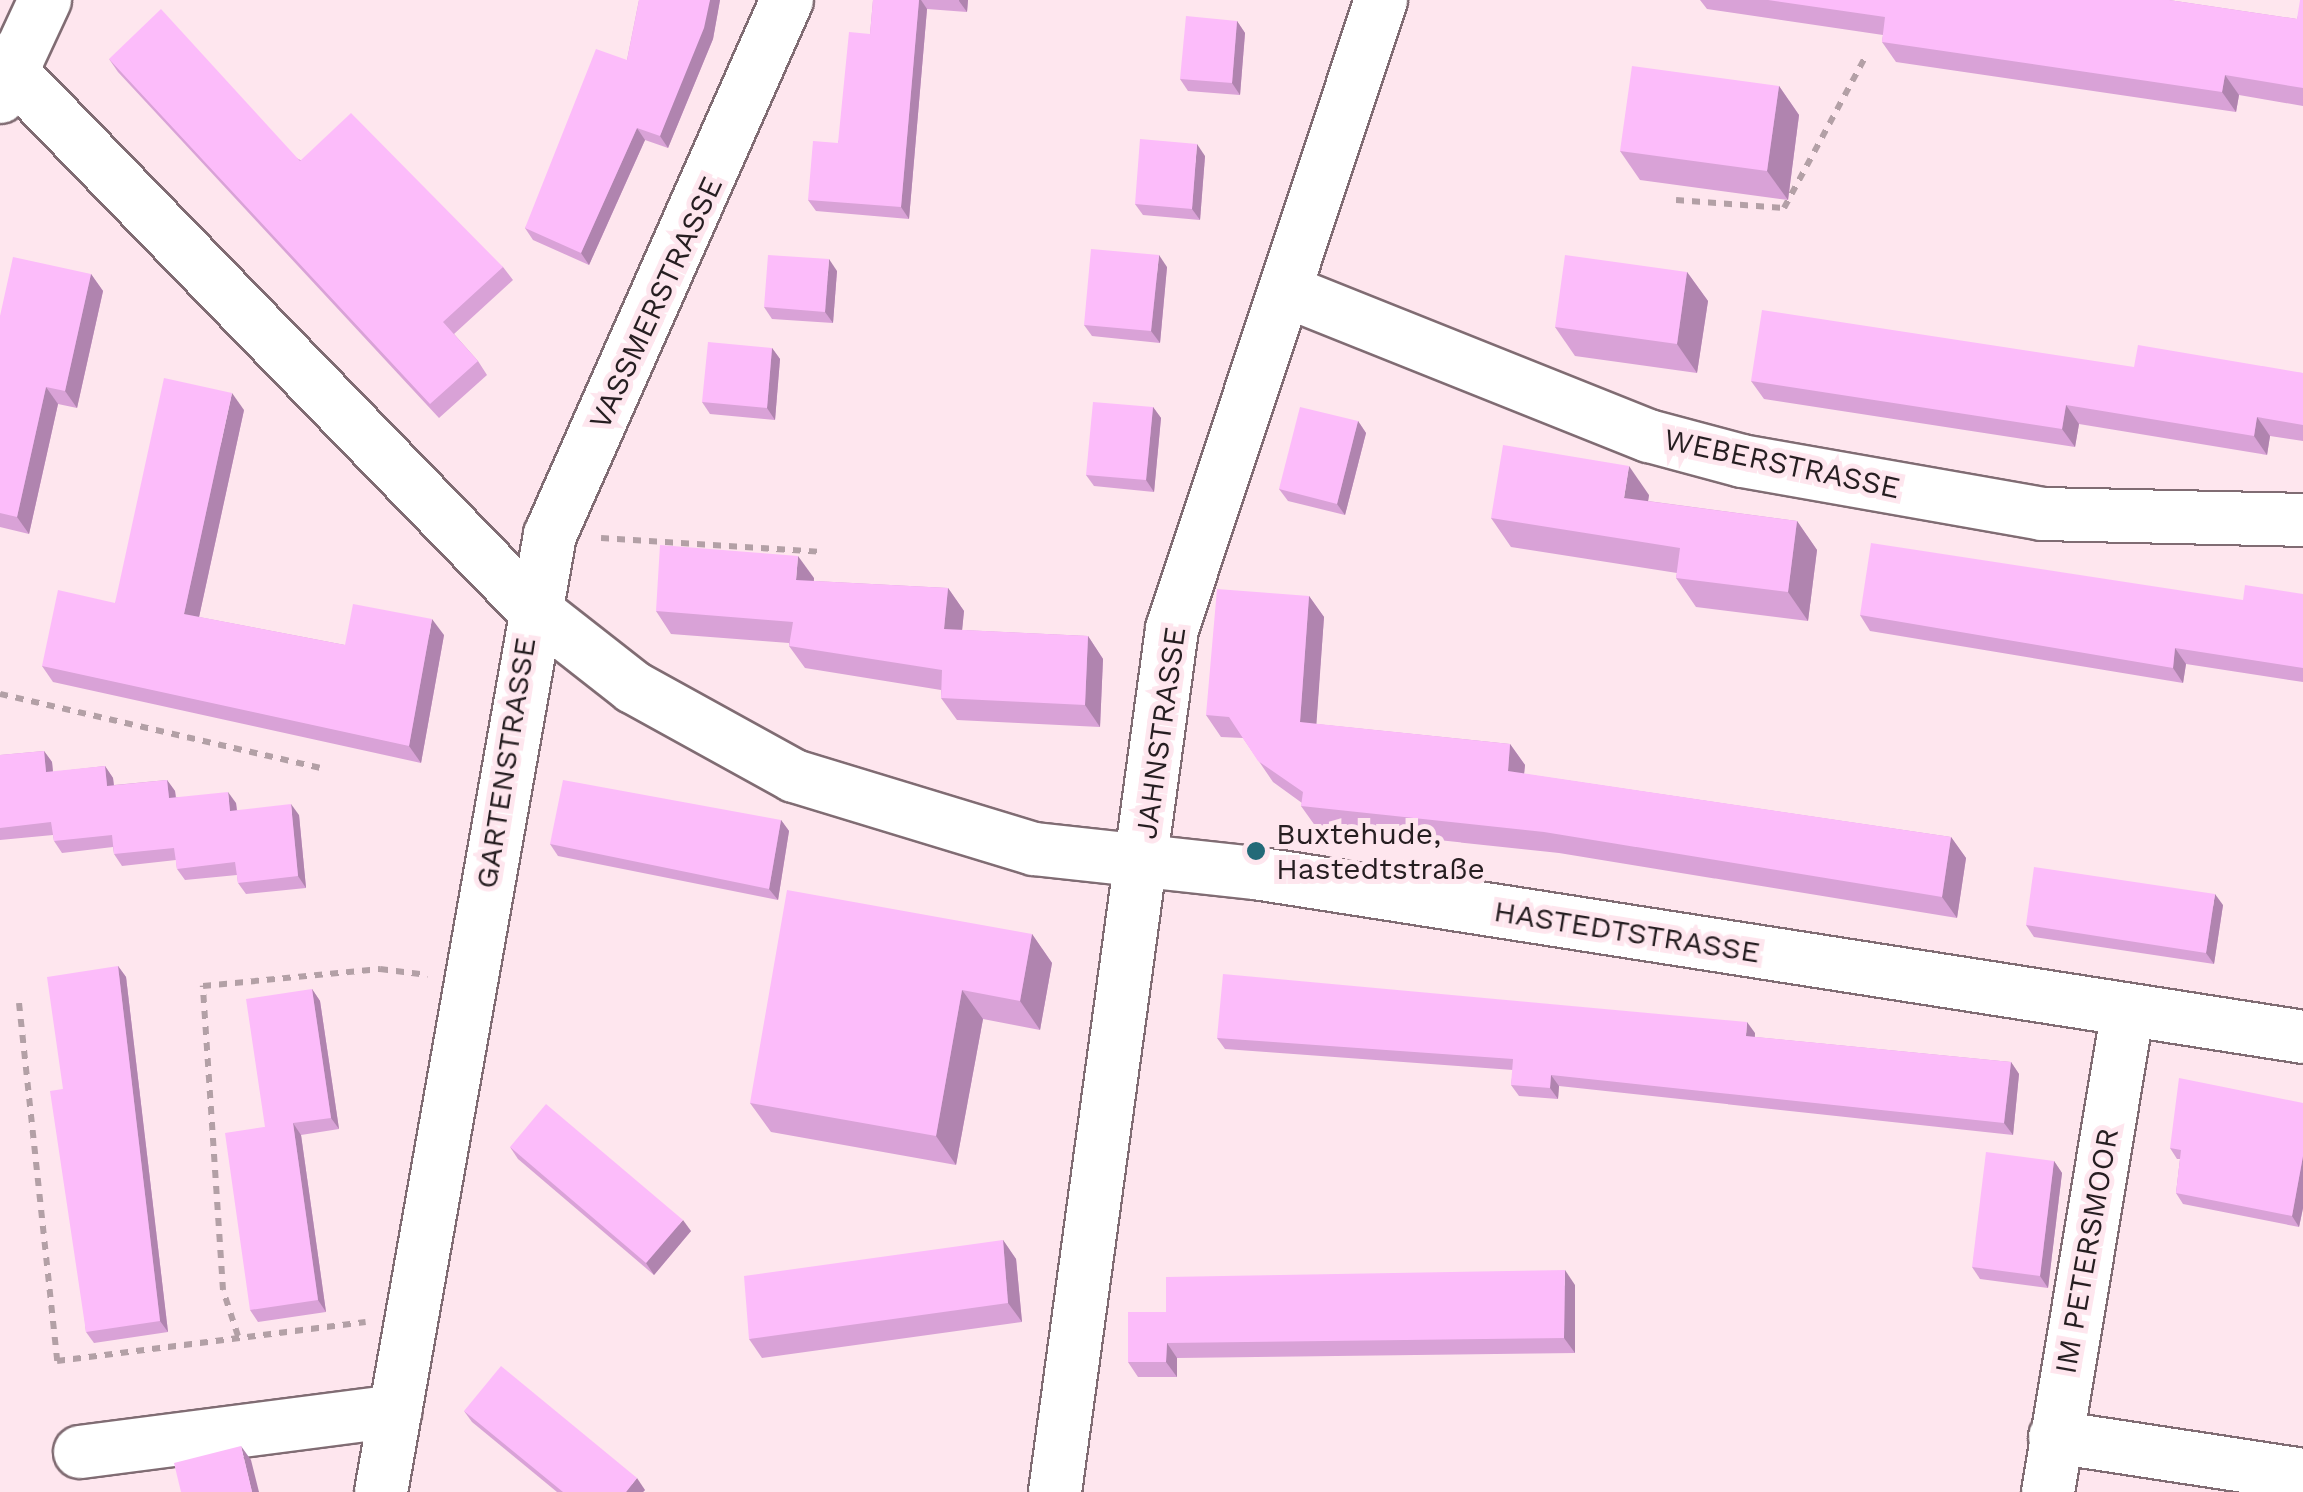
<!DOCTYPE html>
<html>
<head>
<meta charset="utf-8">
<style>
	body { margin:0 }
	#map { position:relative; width:2303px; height:1492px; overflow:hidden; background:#fee6ee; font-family:"Work Sans",sans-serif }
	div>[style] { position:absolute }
	.path>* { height:6px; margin-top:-3px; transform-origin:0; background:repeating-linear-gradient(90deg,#b3a0a6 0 8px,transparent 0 16px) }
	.roads { filter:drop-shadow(2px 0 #806c73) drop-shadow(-2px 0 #806c73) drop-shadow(0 2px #806c73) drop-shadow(0 -2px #806c73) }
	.minor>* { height:52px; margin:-26px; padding:0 26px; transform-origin:26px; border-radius:26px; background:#fff }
	.wall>* { inset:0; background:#d9a2d7 }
	.shaded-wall>* { inset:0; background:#b084af }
	.building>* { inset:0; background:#fcbcfa }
	.dots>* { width:28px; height:28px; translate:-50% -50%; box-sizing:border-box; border:5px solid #fee6ee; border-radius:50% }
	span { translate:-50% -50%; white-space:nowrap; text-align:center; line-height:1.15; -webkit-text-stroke:10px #fee6ee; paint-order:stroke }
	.street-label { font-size:30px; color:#261e21 }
	.poi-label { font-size:30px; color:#261e21 }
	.left { translate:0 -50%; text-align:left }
</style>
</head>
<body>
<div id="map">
	<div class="path">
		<i style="left:1676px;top:200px;width:108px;rotate:4.2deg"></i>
		<i style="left:1784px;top:208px;width:173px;rotate:-61.7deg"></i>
		<i style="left:601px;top:538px;width:221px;rotate:3.6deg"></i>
		<i style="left:0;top:694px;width:328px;rotate:13deg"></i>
		<i style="left:19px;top:1003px;width:360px;rotate:83.9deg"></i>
		<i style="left:57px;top:1361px;width:311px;rotate:-7.2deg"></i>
		<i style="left:238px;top:1336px;width:48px;rotate:-108.1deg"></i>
		<i style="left:223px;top:1290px;width:305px;rotate:-93.8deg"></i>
		<i style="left:203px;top:986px;width:178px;rotate:-5.5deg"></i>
		<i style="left:380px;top:969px;width:48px;rotate:7.1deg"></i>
	</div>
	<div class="roads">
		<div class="minor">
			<i style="left:0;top:60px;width:762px;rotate:45.85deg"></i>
			<i style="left:531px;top:607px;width:130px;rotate:38.1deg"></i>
			<i style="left:633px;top:687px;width:184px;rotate:28.9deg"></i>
			<i style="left:794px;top:776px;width:251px;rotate:16.9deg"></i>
			<i style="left:1034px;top:849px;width:222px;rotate:6.2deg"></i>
			<i style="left:1255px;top:873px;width:1061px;rotate:8.89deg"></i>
			<i style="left:0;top:97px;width:107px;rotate:-65.1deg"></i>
			<i style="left:1286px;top:291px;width:391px;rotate:21.8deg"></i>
			<i style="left:1649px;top:436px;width:96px;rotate:15deg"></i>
			<i style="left:1742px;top:461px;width:305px;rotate:10deg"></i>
			<i style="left:2042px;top:514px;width:261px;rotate:1.3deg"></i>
			<i style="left:2055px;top:1437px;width:251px;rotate:8.7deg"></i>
			<i style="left:80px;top:1452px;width:318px;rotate:-7.4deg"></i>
			<i style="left:381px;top:1492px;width:972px;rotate:-79.99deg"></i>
			<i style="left:550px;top:535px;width:585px;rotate:-66.11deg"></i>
			<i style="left:1055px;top:1492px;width:871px;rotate:-82.28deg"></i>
			<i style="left:1172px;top:629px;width:663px;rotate:-71.62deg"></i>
			<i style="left:2048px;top:1492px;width:489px;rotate:-80.6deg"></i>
		</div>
	</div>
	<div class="wall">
		<i style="clip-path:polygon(639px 0,720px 0,713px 39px,668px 148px,645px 140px,589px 265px,533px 240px,525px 228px,627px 60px)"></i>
		<i style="clip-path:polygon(873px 0,968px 0,967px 12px,927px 9px,909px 219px,816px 211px,808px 200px,838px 143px,870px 34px)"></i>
		<i style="clip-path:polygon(1700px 0,2169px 0,2297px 19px,2303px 0,2303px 106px,2239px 95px,2236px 112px,1896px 62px,1882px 42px,1883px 35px,1707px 9px)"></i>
		<i style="clip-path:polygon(1237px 21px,1245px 33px,1240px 95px,1188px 91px,1180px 79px)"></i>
		<i style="clip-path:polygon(109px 59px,503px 267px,513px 280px,454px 334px,478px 361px,487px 375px,439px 418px,118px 72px)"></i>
		<i style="clip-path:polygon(1779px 86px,1799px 115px,1788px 200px,1640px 180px,1620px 151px)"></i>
		<i style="clip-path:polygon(1205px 156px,1200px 220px,1143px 215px,1135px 204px)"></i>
		<i style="clip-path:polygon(1167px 267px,1160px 343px,1092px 336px,1084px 325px)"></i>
		<i style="clip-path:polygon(837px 271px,833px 323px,772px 319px,764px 307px)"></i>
		<i style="clip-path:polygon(1687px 272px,1708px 301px,1697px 373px,1575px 356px,1555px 327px)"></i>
		<i style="clip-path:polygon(91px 274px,103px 291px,77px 408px,58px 404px,29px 534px,0 527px,0 316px)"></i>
		<i style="clip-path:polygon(772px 348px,780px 359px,775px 420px,710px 414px,702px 402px)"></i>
		<i style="clip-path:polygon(2134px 367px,2303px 373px,2303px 441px,2270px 436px,2267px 455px,2079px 424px,2075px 447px,1764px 399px,1751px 381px)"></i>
		<i style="clip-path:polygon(1153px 407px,1161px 418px,1154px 492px,1094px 486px,1086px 475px)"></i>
		<i style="clip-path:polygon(244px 410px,199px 617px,345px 645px,444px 635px,421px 763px,53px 682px,42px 666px,115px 603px)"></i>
		<i style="clip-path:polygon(1358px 421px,1366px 433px,1345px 515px,1288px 501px,1279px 489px)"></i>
		<i style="clip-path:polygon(1649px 495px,1648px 501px,1797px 521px,1817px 550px,1808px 621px,1696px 607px,1676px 578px,1677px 573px,1511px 547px,1491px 518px)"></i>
		<i style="clip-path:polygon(814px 578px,814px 581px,948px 588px,964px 611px,962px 630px,1088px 636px,1103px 659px,1100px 727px,957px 720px,941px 698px,941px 690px,805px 668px,789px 646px,789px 643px,671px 634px,656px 611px)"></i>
		<i style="clip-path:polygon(2303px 594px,2303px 682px,2186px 664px,2183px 683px,1870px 631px,1860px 615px,2243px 600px)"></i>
		<i style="clip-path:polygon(1309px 596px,1324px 617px,1316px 724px,1510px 744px,1525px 765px,1524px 774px,1951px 837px,1966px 858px,1957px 918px,1559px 853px,1316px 827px,1301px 806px,1302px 803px,1273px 782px,1243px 738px,1221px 737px,1206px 715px)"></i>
		<i style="clip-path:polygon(44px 751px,52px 762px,53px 772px,105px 766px,113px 778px,114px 785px,167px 780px,175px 791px,176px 797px,236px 803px,237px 810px,299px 815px,306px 888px,246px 894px,238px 883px,237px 875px,185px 880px,177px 869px,176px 860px,122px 866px,114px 854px,113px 847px,62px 853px,54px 841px,53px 835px,0 840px,0 755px)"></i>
		<i style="clip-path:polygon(781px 820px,789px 831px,778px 900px,558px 856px,550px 844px)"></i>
		<i style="clip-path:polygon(2223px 905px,2214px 964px,2034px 937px,2026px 925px)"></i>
		<i style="clip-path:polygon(1032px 934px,1052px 963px,1040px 1030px,983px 1019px,956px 1165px,771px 1132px,750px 1103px)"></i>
		<i style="clip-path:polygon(118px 966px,126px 977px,168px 1332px,94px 1343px,86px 1332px,63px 1089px)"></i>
		<i style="clip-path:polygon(312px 989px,320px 1001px,339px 1129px,301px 1135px,326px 1312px,258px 1322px,250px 1310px,265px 1127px)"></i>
		<i style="clip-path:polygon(1755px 1033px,1755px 1037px,2011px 1062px,2019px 1074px,2013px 1135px,1559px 1086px,1558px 1099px,1519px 1096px,1511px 1085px,1513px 1070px,1225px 1049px,1217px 1038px)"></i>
		<i style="clip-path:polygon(2303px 1103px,2303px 1208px,2299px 1227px,2183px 1204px,2176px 1193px,2180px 1159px,2177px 1159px,2170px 1148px)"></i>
		<i style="clip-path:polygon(510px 1147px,691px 1231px,654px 1275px,518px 1159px)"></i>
		<i style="clip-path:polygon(2054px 1161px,2062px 1173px,2048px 1288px,1980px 1279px,1972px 1267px)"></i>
		<i style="clip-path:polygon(1003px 1240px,1016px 1259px,1022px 1322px,762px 1358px,749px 1339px)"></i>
		<i style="clip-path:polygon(1575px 1285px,1575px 1353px,1177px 1358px,1177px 1377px,1138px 1377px,1128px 1362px,1166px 1312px)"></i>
		<i style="clip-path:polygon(464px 1411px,645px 1490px,643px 1492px,557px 1492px,472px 1422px)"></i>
	</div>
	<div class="shaded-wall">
		<i style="clip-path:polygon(710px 0,720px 0,713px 39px,668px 148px,660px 136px)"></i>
		<i style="clip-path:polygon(919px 0,921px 0,927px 9px,909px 219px,901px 207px)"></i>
		<i style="clip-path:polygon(959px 0,968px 0,967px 12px,959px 1px)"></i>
		<i style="clip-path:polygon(1237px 21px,1245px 33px,1240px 95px,1232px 83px)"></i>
		<i style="clip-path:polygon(2225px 75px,2239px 95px,2236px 112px,2222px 92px)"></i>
		<i style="clip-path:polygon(1779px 86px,1799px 115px,1788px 200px,1767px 171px)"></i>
		<i style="clip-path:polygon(637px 128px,645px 140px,589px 265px,581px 253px)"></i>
		<i style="clip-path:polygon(1197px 144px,1205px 156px,1200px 220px,1192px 209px)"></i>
		<i style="clip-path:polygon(1159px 255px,1167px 267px,1160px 343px,1151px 331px)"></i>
		<i style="clip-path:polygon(829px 259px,837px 271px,833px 323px,825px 312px)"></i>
		<i style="clip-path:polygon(1687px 272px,1708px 301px,1697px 373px,1677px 344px)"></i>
		<i style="clip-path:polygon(91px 274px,103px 291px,77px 408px,65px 391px)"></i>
		<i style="clip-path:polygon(772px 348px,780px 359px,775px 420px,767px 408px)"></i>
		<i style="clip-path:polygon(46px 387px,58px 404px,29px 534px,17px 517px)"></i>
		<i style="clip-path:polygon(232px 393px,244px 410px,196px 631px,184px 614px)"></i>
		<i style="clip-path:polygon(2066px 405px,2079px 424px,2075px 447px,2062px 429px)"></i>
		<i style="clip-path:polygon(1153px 407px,1161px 418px,1154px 492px,1146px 480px)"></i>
		<i style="clip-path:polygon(2257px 417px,2270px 436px,2267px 455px,2254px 436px)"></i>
		<i style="clip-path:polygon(1358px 421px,1366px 433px,1345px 515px,1337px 504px)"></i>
		<i style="clip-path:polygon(1629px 466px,1649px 495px,1644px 527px,1624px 498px)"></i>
		<i style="clip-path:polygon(1797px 521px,1817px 550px,1808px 621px,1788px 592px)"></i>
		<i style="clip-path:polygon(798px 556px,814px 578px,812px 602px,796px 580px)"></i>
		<i style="clip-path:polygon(948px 588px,964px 611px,960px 651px,944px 629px)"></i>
		<i style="clip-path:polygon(1309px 596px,1324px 617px,1315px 744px,1300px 722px)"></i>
		<i style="clip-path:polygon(432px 619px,444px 635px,421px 763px,409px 746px)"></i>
		<i style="clip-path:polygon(1088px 636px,1103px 659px,1100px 727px,1085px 705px)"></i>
		<i style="clip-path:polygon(2175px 648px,2186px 664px,2183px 683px,2173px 668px)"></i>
		<i style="clip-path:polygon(1510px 744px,1525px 765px,1522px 793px,1508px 771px)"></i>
		<i style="clip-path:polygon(44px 751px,52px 762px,54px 784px,46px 772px)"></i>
		<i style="clip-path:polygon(105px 766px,113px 778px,115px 797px,107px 786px)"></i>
		<i style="clip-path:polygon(167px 780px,175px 791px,177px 810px,169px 798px)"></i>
		<i style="clip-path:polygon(228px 792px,236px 803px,238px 822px,230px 811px)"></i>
		<i style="clip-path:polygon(291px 804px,299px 815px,306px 888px,298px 876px)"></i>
		<i style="clip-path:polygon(781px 820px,789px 831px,778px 900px,769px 889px)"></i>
		<i style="clip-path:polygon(1951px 837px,1966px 858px,1957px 918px,1942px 897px)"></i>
		<i style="clip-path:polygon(2215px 894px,2223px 905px,2214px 964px,2206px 953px)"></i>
		<i style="clip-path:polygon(1032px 934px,1052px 963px,1040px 1030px,1020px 1001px)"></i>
		<i style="clip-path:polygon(118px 966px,126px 977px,168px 1332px,160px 1321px)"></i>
		<i style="clip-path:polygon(312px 989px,320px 1001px,339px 1129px,331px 1118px)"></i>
		<i style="clip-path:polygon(962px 990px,983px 1019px,956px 1165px,936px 1136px)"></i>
		<i style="clip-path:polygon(1747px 1022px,1755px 1033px,1754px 1048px,1746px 1036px)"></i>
		<i style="clip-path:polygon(2011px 1062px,2019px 1074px,2013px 1135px,2004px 1123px)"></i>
		<i style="clip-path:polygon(1551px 1075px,1559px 1086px,1558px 1099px,1550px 1088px)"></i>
		<i style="clip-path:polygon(293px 1123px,301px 1135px,326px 1312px,318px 1300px)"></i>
		<i style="clip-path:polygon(2303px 1156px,2303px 1208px,2299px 1227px,2292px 1216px)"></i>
		<i style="clip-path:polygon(2054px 1161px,2062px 1173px,2048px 1288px,2040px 1276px)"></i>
		<i style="clip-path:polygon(683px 1220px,691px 1231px,654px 1275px,646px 1263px)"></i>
		<i style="clip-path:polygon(1003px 1240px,1016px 1259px,1022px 1322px,1008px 1303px)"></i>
		<i style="clip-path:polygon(1565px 1270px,1575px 1285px,1575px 1353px,1564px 1338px)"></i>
		<i style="clip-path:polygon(1167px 1343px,1177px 1358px,1177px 1377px,1166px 1362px)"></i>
		<i style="clip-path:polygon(241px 1446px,251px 1460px,259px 1492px,252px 1492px)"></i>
		<i style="clip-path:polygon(637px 1478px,645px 1490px,643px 1492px,626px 1492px)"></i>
	</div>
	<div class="building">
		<i style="clip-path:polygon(639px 0,710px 0,704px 28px,660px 136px,637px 128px,581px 253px,525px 228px,596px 49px,627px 60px)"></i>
		<i style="clip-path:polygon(873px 0,919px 0,901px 207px,808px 200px,813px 141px,838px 143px,849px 32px,870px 34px)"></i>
		<i style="clip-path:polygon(1768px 0,2169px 0,2297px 19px,2300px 0,2303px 0,2303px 88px,2225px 75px,2222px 92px,1882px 42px,1885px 17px)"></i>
		<i style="clip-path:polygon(161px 9px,300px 161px,351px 113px,503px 267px,443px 322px,478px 361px,430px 404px,109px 59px)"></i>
		<i style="clip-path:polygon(1186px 16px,1237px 21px,1232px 83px,1180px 79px)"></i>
		<i style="clip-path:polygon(1632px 66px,1779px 86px,1767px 171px,1620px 151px)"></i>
		<i style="clip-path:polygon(1140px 139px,1197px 144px,1192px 209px,1135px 204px)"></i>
		<i style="clip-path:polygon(1091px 249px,1159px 255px,1151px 331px,1084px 325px)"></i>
		<i style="clip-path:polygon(768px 255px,829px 259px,825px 312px,764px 307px)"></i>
		<i style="clip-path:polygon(1565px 255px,1687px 272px,1677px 344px,1555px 327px)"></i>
		<i style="clip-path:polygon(13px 257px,91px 274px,65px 391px,46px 387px,17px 517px,0 513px,0 316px)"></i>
		<i style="clip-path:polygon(1762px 310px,2134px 367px,2138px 345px,2303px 373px,2303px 425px,2257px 417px,2254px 436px,2066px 405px,2062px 429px,1751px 381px)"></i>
		<i style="clip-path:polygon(708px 342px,772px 348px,767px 408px,702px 402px)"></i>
		<i style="clip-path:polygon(164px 378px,232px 393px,184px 614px,345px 645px,353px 604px,432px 619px,409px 746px,42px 666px,58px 590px,115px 603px)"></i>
		<i style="clip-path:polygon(1093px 402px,1153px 407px,1146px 480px,1086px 475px)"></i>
		<i style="clip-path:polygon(1300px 407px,1358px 421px,1337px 504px,1279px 489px)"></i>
		<i style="clip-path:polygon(1503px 445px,1629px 466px,1624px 498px,1797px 521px,1788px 592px,1676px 578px,1680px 548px,1491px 518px)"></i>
		<i style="clip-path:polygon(1871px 543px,2243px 600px,2245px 585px,2303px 594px,2303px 668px,2175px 648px,2173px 668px,1860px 615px)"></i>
		<i style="clip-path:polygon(660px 545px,798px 556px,796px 580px,948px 588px,944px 629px,1088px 636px,1085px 705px,941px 698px,942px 670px,789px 646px,793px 622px,656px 611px)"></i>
		<i style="clip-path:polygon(1217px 589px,1309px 596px,1300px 722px,1510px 744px,1508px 771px,1951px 837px,1942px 897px,1544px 832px,1301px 806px,1303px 792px,1258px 761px,1229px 717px,1206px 715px)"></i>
		<i style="clip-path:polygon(44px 751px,46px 772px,105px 766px,107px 786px,167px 780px,169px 798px,228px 792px,230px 811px,291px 804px,298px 876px,238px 883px,235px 862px,177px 869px,174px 848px,114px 854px,112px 835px,54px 841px,51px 822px,0 828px,0 755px)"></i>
		<i style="clip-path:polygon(563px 780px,781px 820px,769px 889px,550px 844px)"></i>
		<i style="clip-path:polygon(2034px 867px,2215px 894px,2206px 953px,2026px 925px)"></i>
		<i style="clip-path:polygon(787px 890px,1032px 934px,1020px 1001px,962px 990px,936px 1136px,750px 1103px)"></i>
		<i style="clip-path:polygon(118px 966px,160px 1321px,86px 1332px,50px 1091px,63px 1089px,47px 977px)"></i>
		<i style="clip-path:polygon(1223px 974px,1747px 1022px,1746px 1036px,2011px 1062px,2004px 1123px,1551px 1075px,1550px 1088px,1511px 1085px,1513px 1059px,1217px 1038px)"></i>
		<i style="clip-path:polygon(312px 989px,331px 1118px,293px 1123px,318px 1300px,250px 1310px,225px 1133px,277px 1125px,265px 1127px,246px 999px)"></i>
		<i style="clip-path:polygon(2179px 1078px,2303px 1103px,2303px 1156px,2292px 1216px,2176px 1193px,2181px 1150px,2170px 1148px)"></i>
		<i style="clip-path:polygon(546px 1104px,683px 1220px,646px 1263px,510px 1147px)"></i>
		<i style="clip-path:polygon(1986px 1152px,2054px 1161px,2040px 1276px,1972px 1267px)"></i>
		<i style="clip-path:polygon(1003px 1240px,1008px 1303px,749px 1339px,744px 1276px)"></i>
		<i style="clip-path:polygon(1565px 1270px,1564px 1338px,1167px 1343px,1166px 1362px,1128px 1362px,1128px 1312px,1166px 1312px,1166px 1277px)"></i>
		<i style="clip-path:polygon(501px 1366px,637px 1478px,626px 1492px,563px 1492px,464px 1411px)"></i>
		<i style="clip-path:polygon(241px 1446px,252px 1492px,181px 1492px,174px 1463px)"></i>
	</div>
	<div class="dots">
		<i style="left:1256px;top:851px;background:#236a78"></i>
	</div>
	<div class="street-label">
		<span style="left:656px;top:303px;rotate:-65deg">VASSMERSTRASSE</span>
		<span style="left:1782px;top:464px;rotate:12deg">WEBERSTRASSE</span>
		<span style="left:1161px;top:733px;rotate:-82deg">JAHNSTRASSE</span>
		<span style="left:506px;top:763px;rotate:-81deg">GARTENSTRASSE</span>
		<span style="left:1627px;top:932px;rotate:9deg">HASTEDTSTRASSE</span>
		<span style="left:2087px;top:1251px;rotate:-80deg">IM PETERSMOOR</span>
	</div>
	<div class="poi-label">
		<span class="left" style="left:1276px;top:851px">Buxtehude,<br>Hastedtstraße</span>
	</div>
</div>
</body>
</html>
